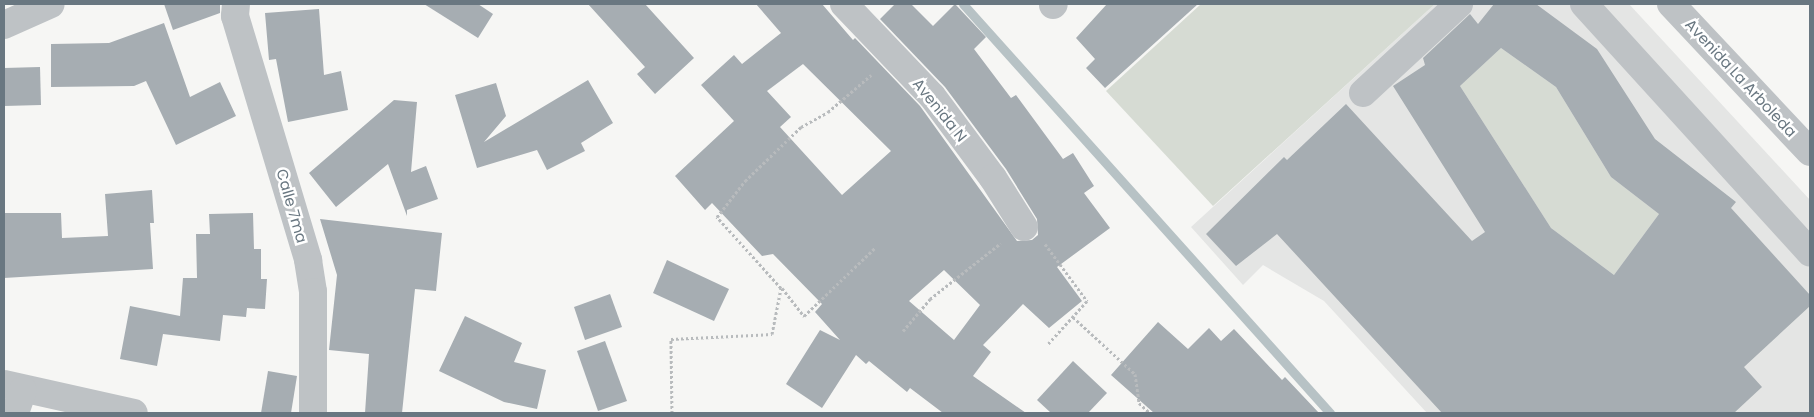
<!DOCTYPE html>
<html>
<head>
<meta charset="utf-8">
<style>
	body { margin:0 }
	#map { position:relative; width:1814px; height:417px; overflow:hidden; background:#f6f6f4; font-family:Poppins,sans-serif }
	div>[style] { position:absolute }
	.built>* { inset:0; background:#e4e5e4 }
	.green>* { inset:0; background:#d6dbd3 }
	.stream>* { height:9px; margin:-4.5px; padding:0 4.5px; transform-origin:4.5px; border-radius:4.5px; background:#b7c2c5 }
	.building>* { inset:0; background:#a6adb2 }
	.path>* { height:3px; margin-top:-1.5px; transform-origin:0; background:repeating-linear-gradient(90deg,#b8bbbd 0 2.5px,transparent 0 5px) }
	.minor>* { height:28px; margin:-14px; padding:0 14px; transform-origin:14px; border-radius:14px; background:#bec2c5 }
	span { translate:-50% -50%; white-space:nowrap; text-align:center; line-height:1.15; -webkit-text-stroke:5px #fff; paint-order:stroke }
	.street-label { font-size:15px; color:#697781 }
	.frame { position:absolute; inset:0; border:5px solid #697781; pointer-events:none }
</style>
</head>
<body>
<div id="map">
	<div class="built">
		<i style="clip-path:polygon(1435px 4px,1629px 4px,1810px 200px,1810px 413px,1427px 413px,1324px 301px,1263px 265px,1243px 285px,1191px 227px)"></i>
	</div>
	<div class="green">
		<i style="clip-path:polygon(1201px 4px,1435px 4px,1213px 206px,1106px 91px)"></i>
		<i style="clip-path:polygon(1501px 48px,1556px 87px,1611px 177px,1659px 214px,1614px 275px,1551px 228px,1460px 86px)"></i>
	</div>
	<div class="stream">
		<i style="left:963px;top:4px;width:550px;rotate:48.1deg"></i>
	</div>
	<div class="building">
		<i style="clip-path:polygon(164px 4px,220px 4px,220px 13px,173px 30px)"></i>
		<i style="clip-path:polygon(424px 4px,478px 4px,493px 14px,478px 38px)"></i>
		<i style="clip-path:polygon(588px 4px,645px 4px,694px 58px,655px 94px,637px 74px,645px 67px)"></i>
		<i style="clip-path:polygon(evenodd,756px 4px,822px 4px,853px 40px,855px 38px,920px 106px,1017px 241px,1032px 240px,1038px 235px,1037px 219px,1006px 169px,945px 87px,880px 19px,895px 4px,911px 4px,933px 26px,955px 4px,986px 37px,974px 49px,1011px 98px,1016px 95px,1063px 159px,1073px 153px,1094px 186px,1084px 193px,1110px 228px,1057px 267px,1082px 301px,1049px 328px,1023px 304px,983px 345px,991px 352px,973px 376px,1026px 413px,943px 413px,910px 388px,907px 392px,869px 361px,866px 364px,856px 355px,822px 408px,786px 384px,820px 330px,840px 340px,815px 312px,822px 304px,773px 254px,762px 256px,712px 203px,705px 210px,675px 176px,734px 121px,701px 85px,734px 55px,742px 64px,781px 33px,756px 4px,803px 64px,891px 151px,842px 195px,780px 127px,791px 117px,767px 91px,803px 64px,756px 4px,944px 270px,980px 305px,954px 340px,909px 301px,944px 270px)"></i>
		<i style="clip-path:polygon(1107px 4px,1198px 4px,1105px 88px,1086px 68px,1095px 59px,1076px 38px)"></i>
		<i style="clip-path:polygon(evenodd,1494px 4px,1536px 4px,1597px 49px,1655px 139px,1736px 202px,1731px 208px,1810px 295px,1810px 306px,1744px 367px,1762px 387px,1734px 413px,1442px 413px,1277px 234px,1236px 266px,1206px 234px,1284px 157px,1287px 160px,1346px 104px,1472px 241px,1485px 232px,1393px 86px,1425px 65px,1423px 58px,1470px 14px,1478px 24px,1494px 4px,1501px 48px,1556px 87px,1611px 177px,1659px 214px,1614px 275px,1551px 228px,1460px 86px,1501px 48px)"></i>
		<i style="clip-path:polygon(319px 9px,324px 75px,341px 71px,348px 110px,288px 122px,276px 59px,269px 60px,265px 13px)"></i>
		<i style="clip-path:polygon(164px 23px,190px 97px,220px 82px,236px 116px,176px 145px,146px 81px,134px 86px,51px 87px,51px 44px,109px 43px)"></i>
		<i style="clip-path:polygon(40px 67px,41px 105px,4px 106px,4px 68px)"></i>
		<i style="clip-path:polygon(588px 80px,613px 123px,581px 143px,585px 151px,547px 170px,537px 150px,477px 168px,455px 95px,496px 83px,506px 116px,484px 142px)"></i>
		<i style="clip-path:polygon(394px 100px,417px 102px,411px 172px,426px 166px,438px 199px,407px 210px,407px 216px,388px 164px,336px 207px,309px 173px)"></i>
		<i style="clip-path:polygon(152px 190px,154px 223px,150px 223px,153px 269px,4px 278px,4px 213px,61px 213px,62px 238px,108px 236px,105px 194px)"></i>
		<i style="clip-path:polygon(253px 213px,254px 249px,261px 249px,261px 279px,267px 279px,265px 309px,247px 308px,246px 317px,223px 315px,220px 341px,163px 334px,157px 366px,120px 359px,130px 306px,180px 316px,183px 278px,197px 278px,196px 234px,210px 234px,209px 214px)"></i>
		<i style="clip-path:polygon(320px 219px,442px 233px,436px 291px,415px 289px,402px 413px,365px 413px,369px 354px,329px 350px,337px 275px)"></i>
		<i style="clip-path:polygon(667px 260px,729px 289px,714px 321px,653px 293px)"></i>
		<i style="clip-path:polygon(610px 294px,622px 327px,585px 340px,574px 307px)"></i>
		<i style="clip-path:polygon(465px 316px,522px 343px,514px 362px,546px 370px,537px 409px,504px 402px,439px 371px)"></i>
		<i style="clip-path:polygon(1158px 322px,1188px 349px,1209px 328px,1221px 341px,1234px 329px,1282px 380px,1285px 377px,1319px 413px,1154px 413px,1111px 375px)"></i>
		<i style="clip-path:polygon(605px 341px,627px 401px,598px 411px,577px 351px)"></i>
		<i style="clip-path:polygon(1073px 361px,1107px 393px,1088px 413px,1051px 413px,1037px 400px)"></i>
		<i style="clip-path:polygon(268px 371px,297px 376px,291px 413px,261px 413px)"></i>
	</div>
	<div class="path">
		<i style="left:1045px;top:244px;width:71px;rotate:53.6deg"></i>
		<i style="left:1087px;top:301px;width:59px;rotate:132.3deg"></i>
		<i style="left:782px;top:288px;width:36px;rotate:52deg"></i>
		<i style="left:804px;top:316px;width:98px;rotate:-43.8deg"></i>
		<i style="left:1073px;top:317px;width:84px;rotate:42.6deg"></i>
		<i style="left:1135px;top:374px;width:29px;rotate:82deg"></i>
		<i style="left:1139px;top:403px;width:15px;rotate:42deg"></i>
		<i style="left:903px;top:331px;width:42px;rotate:-49.8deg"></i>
		<i style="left:930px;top:299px;width:90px;rotate:-38.3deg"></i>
		<i style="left:672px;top:413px;width:74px;rotate:-90.8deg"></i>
		<i style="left:671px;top:339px;width:101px;rotate:-2.8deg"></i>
		<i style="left:772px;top:334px;width:47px;rotate:-78.9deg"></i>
		<i style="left:781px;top:288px;width:96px;rotate:-132deg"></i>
		<i style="left:717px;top:217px;width:46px;rotate:-52.1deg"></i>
		<i style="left:745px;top:181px;width:78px;rotate:-44deg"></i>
		<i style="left:801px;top:127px;width:31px;rotate:-29deg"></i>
		<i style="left:828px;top:112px;width:57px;rotate:-40.7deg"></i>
	</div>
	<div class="minor">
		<i style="left:236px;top:4px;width:12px;rotate:95deg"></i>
		<i style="left:235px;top:16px;width:255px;rotate:73.3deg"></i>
		<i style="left:308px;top:260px;width:32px;rotate:81deg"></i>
		<i style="left:313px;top:292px;width:121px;rotate:90deg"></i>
		<i style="left:844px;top:4px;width:127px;rotate:46.3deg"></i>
		<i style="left:932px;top:96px;width:102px;rotate:53.4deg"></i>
		<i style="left:993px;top:178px;width:58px;rotate:57.7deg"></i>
		<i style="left:1584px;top:4px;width:336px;rotate:47.7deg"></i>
		<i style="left:1671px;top:4px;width:203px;rotate:46.8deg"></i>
		<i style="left:1053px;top:5px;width:1px;rotate:-45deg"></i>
		<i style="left:4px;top:25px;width:51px;rotate:-24.1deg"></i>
		<i style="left:1363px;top:93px;width:131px;rotate:-42.8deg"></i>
		<i style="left:4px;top:384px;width:133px;rotate:12.6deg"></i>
		<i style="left:15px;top:413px;width:24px;rotate:-71deg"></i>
	</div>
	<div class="street-label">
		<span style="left:1741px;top:78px;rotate:47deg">Avenida La Arboleda</span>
		<span style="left:940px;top:110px;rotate:51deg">Avenida N</span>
		<span style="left:292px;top:206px;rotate:74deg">Calle 7ma</span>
	</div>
	<div class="frame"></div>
</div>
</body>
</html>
